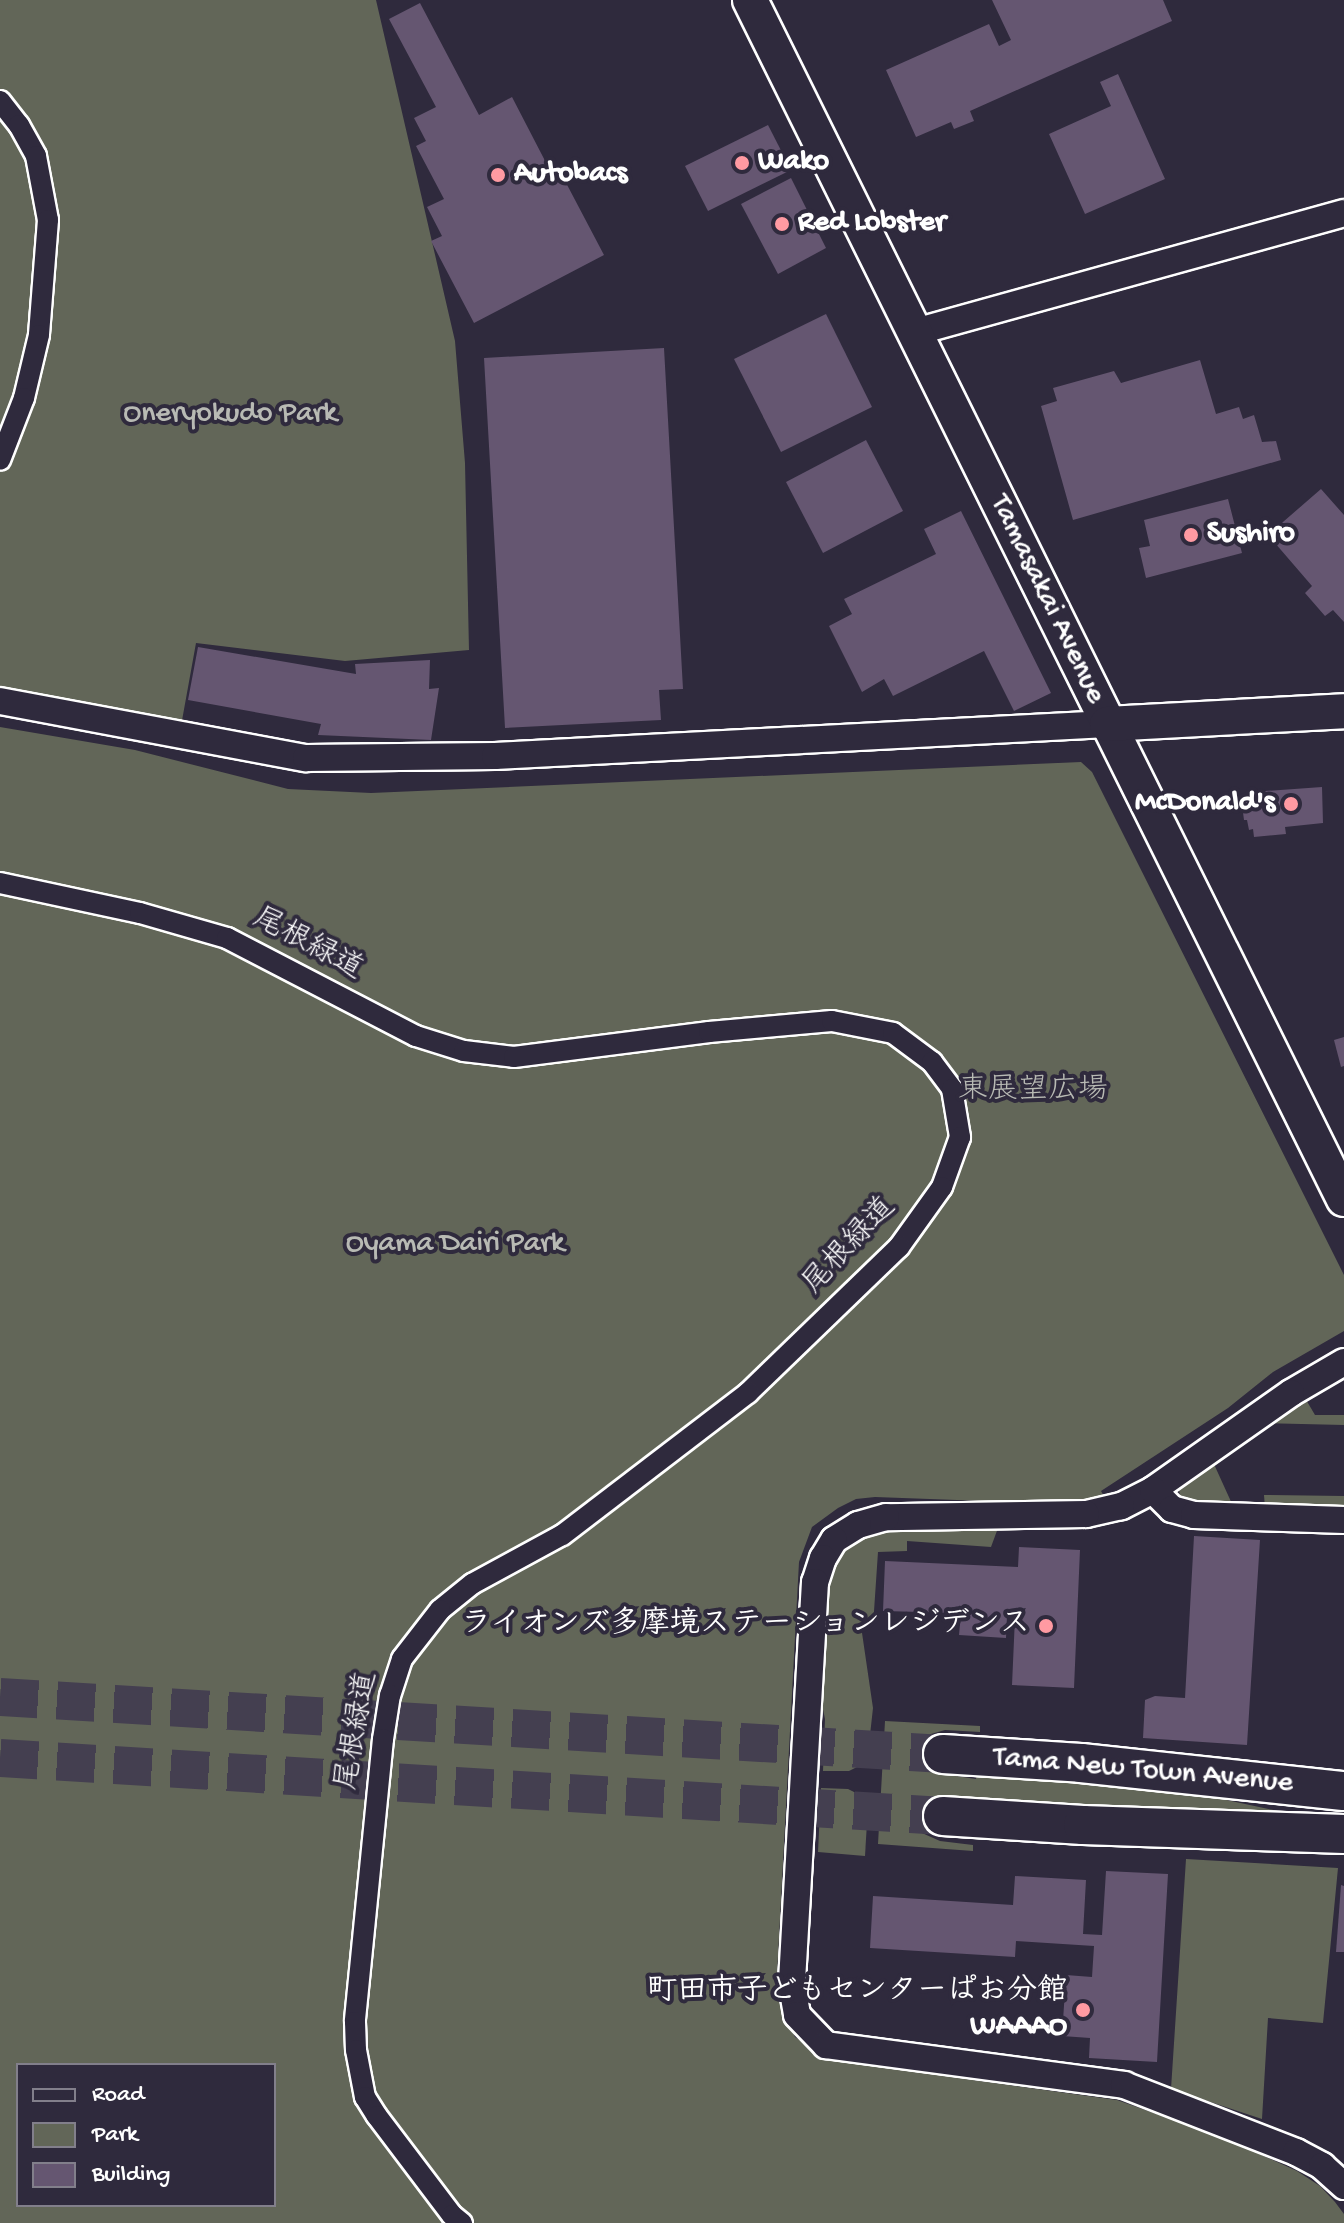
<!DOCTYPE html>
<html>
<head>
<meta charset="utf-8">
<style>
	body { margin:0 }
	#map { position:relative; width:1344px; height:2223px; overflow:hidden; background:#2f2a3d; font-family:"Gochi Hand","Klee One",sans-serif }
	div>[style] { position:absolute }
	.green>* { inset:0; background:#626658 }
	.building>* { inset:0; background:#655671 }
	.secondary-tunnel>* { height:38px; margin-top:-19px; transform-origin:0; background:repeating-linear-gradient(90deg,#443f50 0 38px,transparent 0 57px) }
	.roads { filter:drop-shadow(2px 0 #fff) drop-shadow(-2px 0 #fff) drop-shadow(0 2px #fff) drop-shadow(0 -2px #fff) }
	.pedestrian>* { height:20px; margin:-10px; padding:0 10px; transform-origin:10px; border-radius:10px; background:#2f2a3d }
	.minor>* { height:26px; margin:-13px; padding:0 13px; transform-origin:13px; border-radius:13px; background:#2f2a3d }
	.tertiary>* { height:34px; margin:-17px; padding:0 17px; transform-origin:17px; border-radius:17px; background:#2f2a3d }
	.secondary>* { height:38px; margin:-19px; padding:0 19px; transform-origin:19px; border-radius:19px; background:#2f2a3d }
	.dots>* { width:22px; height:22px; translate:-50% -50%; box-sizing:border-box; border:4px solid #2f2a3d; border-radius:50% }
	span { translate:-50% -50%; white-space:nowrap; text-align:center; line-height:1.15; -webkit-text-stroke:8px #2f2a3d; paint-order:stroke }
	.poi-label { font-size:30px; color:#fff; font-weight:700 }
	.left { translate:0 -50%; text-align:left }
	.right { translate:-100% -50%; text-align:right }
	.park-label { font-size:30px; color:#b8bab4 }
	.street-label { font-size:30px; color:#fff }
	.legend { position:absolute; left:16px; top:2063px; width:260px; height:144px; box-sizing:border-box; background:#2f2a3d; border:2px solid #827f8b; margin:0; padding:10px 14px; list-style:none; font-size:24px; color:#fff }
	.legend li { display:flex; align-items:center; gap:16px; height:40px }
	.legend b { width:40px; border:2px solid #827f8b }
</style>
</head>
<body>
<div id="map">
	<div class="green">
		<i style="clip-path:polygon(0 0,376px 0,455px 341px,465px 463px,469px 650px,345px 661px,196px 643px,181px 726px,0 686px)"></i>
		<i style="clip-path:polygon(evenodd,0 727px,135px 750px,288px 789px,371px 793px,1081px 762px,1092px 772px,1344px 1275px,1344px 1331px,1273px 1372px,1228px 1408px,1101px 1491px,1105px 1498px,1069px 1504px,875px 1497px,856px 1499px,838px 1508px,812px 1527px,799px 1562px,776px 1994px,795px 2037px,830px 2060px,1117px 2100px,1222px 2137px,1297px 2171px,1320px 2186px,1335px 2202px,1344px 2214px,1344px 2223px,0 2223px,0 727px,18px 2065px,274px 2065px,274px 2205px,18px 2205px,18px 2065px)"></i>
		<i style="clip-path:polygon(1305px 1398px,1315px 1415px,1344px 1415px,1344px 1425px,1264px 1423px)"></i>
		<i style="clip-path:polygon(1213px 1462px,1233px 1506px,1180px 1498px,1179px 1488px)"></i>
		<i style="clip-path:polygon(1264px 1495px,1344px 1496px,1344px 1509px,1265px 1508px)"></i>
		<i style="clip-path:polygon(886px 1527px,998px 1528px,991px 1547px,907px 1541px,907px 1551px,878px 1552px,873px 1626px,861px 1626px,873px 1708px,867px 1762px,849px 1771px,823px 1771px,825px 1719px,821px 1700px,827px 1583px,841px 1548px,853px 1538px)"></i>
		<i style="clip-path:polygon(885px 1721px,980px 1726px,980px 1732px,945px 1730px,931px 1734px,916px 1744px,914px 1750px,921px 1763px,956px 1776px,976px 1779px,977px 1773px,1175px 1789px,1278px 1811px,1344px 1817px,1167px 1815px,945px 1799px,924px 1803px,914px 1810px,912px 1823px,922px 1833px,940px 1841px,973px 1845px,973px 1851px,878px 1844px)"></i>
		<i style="clip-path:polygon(821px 1788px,848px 1789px,860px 1795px,866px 1806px,867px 1822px,865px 1856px,818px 1852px)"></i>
		<i style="clip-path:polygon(1186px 1859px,1338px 1868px,1323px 2023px,1268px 2018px,1262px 2119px,1171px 2089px)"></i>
	</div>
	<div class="building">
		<i style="clip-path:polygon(992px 0,1163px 0,1172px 21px,970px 111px,974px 121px,954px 129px,951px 122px,916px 137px,886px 70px,989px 24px,999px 46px,1011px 40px)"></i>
		<i style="clip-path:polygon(420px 3px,479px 115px,512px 97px,556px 182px,564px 179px,604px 255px,474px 323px,431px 241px,442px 236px,427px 207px,444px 199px,416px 146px,426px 141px,414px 118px,436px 107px,389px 19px)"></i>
		<i style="clip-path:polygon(1118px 74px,1165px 179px,1085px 214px,1049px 134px,1111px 106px,1100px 82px)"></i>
		<i style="clip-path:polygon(768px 125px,791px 170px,708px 211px,685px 166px)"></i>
		<i style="clip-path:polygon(791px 178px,826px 248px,778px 274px,741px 204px)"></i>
		<i style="clip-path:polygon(826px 314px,872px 407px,781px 452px,734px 359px)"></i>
		<i style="clip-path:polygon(664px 348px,683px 689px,659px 690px,661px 720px,505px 728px,484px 358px)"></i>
		<i style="clip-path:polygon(1200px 360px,1216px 414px,1239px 407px,1243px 419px,1254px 415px,1262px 442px,1276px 441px,1281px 460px,1073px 520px,1041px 406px,1057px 401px,1053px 388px,1114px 371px,1121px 383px)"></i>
		<i style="clip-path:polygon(866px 440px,903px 511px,823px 553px,786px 482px)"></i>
		<i style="clip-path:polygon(1321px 489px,1344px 515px,1344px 622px,1333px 610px,1325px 616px,1305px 593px,1312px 586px,1268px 535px)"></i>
		<i style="clip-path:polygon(1228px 499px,1242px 553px,1146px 578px,1139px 548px,1150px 546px,1144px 520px)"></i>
		<i style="clip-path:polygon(961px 511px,1051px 693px,1014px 711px,984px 651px,893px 696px,884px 679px,862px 692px,829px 626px,852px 614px,844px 599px,936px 554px,924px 529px)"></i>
		<i style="clip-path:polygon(198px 647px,356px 674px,355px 664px,430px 660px,429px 689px,439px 688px,431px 740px,318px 735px,321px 724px,188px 700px)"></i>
		<i style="clip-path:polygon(1322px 787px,1323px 823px,1285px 827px,1286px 834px,1254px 837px,1253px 829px,1249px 830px,1247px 820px,1244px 820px,1241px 798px,1251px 797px,1251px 792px)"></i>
		<i style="clip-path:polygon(1344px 1037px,1344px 1066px,1341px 1067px,1334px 1040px)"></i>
		<i style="clip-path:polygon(1194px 1536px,1260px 1540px,1247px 1745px,1143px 1738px,1145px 1700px,1155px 1696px,1185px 1698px)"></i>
		<i style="clip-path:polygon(1019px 1547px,1080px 1550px,1074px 1688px,1012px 1685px,1015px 1617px,1007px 1616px,1006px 1638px,959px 1635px,961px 1613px,883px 1611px,885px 1561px,1018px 1567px)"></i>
		<i style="clip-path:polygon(1106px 1871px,1168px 1874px,1157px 2062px,1089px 2058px,1090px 2038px,1062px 2036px,1066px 1975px,1092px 1977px,1094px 1946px,1016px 1941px,1015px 1957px,870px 1948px,873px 1896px,1013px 1905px,1015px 1876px,1086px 1880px,1083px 1934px,1102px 1935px)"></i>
		<i style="clip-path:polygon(1341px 1885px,1344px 1886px,1344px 1952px,1336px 1952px)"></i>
	</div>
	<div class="secondary-tunnel">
		<i style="left:0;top:1697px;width:945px;rotate:3.46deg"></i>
		<i style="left:0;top:1758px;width:945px;rotate:3.52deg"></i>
	</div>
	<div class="roads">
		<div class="pedestrian">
			<i style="left:0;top:101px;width:31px;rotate:52deg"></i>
			<i style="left:19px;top:125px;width:35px;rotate:61deg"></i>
			<i style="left:36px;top:156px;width:65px;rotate:79.4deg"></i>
			<i style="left:48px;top:220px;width:115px;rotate:94.5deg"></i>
			<i style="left:39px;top:335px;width:65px;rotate:103.4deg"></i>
			<i style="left:24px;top:398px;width:66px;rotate:111.2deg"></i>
			<i style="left:0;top:883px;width:143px;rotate:12.1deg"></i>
			<i style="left:140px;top:913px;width:91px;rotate:16deg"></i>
			<i style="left:227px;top:938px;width:213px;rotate:27.4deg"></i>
			<i style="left:416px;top:1036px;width:50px;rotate:17.4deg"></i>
			<i style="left:464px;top:1051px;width:50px;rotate:6.8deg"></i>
			<i style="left:514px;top:1057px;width:197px;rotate:-7.3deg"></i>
			<i style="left:709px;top:1032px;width:123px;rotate:-5.1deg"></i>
			<i style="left:832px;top:1021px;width:62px;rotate:11.1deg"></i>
			<i style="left:893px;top:1033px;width:49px;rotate:36.6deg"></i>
			<i style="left:932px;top:1062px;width:34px;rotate:53deg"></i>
			<i style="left:952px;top:1089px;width:49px;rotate:80.5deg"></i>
			<i style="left:960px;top:1137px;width:53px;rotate:109.8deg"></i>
			<i style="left:942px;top:1187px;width:74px;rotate:125.6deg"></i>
			<i style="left:899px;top:1247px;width:210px;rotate:136deg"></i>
			<i style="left:748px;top:1393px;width:234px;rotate:142.6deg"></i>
			<i style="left:562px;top:1535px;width:102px;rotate:151.4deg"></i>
			<i style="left:472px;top:1584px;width:41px;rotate:140.9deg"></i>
			<i style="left:440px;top:1610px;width:62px;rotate:127.8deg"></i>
			<i style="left:402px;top:1659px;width:38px;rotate:108deg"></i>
			<i style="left:390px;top:1695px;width:45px;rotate:99deg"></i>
			<i style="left:383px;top:1739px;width:284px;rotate:95.7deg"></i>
			<i style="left:355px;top:2022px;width:28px;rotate:88deg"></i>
			<i style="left:356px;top:2050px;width:48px;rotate:79.2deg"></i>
			<i style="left:365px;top:2097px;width:22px;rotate:58deg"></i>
			<i style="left:377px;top:2116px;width:124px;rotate:52.9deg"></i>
			<i style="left:452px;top:2215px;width:13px;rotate:39deg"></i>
		</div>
		<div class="minor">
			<i style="left:915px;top:332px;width:445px;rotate:-15.5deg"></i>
			<i style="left:0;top:701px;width:311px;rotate:10.6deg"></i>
			<i style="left:306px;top:758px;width:189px;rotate:-0.6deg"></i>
			<i style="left:495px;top:756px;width:613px;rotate:-2.99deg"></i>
			<i style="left:1344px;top:1362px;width:61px;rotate:149.7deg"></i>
			<i style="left:1291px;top:1393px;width:169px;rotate:144.9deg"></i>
			<i style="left:1153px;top:1490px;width:36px;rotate:153deg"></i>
			<i style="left:1121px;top:1506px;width:36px;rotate:167deg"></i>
			<i style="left:1086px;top:1514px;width:200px;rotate:179.1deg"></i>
			<i style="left:886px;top:1517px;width:29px;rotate:164deg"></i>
			<i style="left:858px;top:1525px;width:28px;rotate:148deg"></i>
			<i style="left:834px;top:1540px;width:21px;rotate:121deg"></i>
			<i style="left:823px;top:1558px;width:25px;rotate:108deg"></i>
			<i style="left:815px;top:1582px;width:405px;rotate:93.3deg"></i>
			<i style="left:792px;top:1986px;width:29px;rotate:80deg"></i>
			<i style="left:797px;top:2015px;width:42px;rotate:46deg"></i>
			<i style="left:826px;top:2045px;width:301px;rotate:7.6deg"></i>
			<i style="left:1124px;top:2085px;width:185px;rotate:21.3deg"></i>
			<i style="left:1296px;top:2152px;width:30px;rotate:28deg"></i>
			<i style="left:1322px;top:2166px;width:30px;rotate:42deg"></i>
			<i style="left:1153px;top:1490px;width:27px;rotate:45deg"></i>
			<i style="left:1172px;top:1509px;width:23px;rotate:15deg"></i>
			<i style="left:1194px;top:1515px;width:150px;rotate:1.9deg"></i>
		</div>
		<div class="tertiary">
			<i style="left:750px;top:0;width:1338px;rotate:63.65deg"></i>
			<i style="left:1107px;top:724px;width:237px;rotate:-3.1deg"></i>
		</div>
		<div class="secondary">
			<i style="left:943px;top:1754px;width:138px;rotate:3.7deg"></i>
			<i style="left:1081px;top:1763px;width:264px;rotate:6.1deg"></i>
			<i style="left:943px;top:1816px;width:140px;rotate:3.7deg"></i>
			<i style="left:1083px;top:1825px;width:261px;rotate:2deg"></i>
		</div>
	</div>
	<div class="dots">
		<i style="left:742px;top:163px;background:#ff9aa2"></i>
		<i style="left:498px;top:175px;background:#ff9aa2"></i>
		<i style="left:782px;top:224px;background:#ff9aa2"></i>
		<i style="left:1191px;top:535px;background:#ff9aa2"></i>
		<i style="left:1291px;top:804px;background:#ff9aa2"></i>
		<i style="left:1046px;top:1626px;background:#ff9aa2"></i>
		<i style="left:1083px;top:2010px;background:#ff9aa2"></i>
	</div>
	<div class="poi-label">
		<span class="left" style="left:758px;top:163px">Wako</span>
		<span class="left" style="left:514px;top:175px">Autobacs</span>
		<span class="left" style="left:798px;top:224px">Red Lobster</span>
		<span class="left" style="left:1207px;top:535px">Sushiro</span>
		<span class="right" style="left:1275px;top:804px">McDonald's</span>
		<span class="right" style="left:1030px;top:1626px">ライオンズ多摩境ステーションレジデンス</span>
		<span class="right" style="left:1067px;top:2010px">町田市子どもセンターぱお分館<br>WAAAO</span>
	</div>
	<div class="park-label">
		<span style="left:230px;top:415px">Oneryokudo Park</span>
		<span style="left:1033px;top:1092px">東展望広場</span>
		<span style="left:455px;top:1245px">Oyama Dairi Park</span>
	</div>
	<div class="street-label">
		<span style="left:1046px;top:600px;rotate:64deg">Tamasakai Avenue</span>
		<span style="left:307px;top:946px;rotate:28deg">尾根緑道</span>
		<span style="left:851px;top:1247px;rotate:-47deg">尾根緑道</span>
		<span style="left:359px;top:1731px;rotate:-80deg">尾根緑道</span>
		<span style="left:1143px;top:1772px;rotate:5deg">Tama New Town Avenue</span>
	</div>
	<ul class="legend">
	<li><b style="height:10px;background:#2f2a3d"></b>Road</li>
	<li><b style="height:22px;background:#626658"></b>Park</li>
	<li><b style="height:22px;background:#655671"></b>Building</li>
	</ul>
</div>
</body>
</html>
